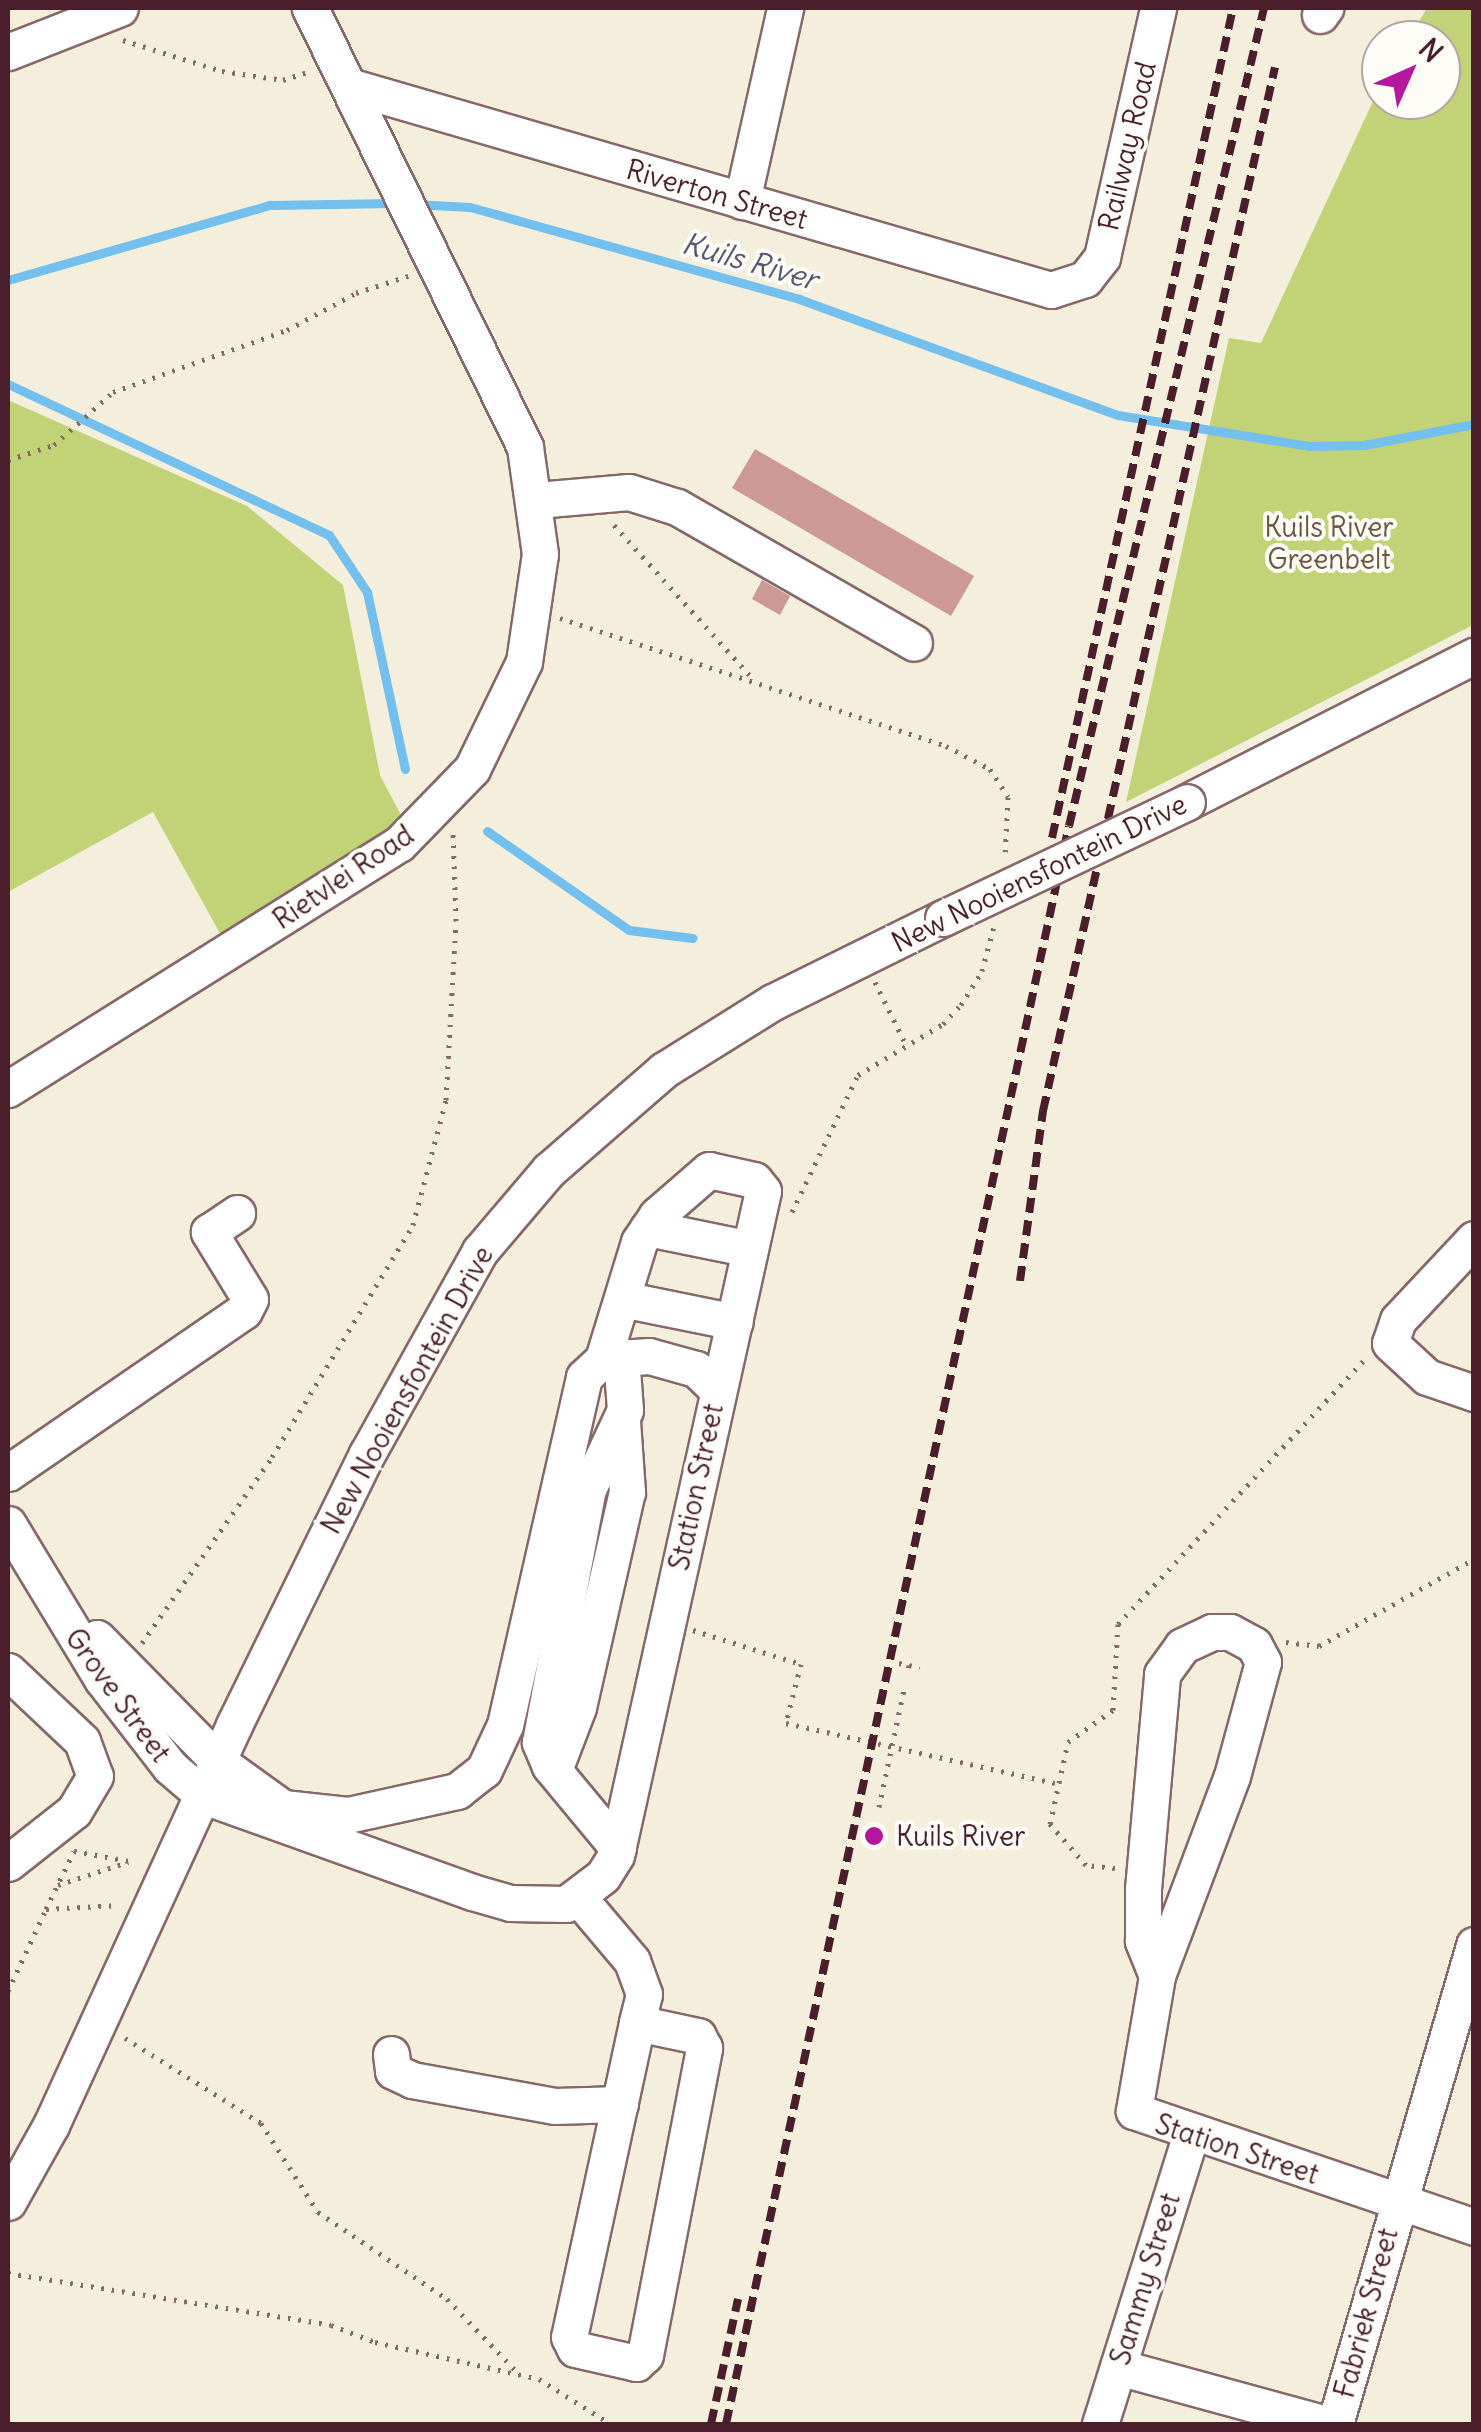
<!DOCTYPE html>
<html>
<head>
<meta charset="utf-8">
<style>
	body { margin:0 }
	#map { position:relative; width:1481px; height:2432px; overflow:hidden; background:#f4efdc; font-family:Delius,sans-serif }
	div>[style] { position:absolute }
	.green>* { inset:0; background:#c1d376 }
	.stream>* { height:9px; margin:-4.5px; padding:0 4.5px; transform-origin:4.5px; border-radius:4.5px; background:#73bfed }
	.building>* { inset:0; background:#cc9995 }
	.path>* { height:5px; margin-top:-2.5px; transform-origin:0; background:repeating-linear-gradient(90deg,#866869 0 2.5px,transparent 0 10.5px) }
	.roads { filter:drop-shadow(2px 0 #866869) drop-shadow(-2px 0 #866869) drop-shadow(0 2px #866869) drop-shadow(0 -2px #866869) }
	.minor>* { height:35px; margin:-17.5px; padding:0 17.5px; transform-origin:17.5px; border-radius:17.5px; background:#fff }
	.rail>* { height:8px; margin-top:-4px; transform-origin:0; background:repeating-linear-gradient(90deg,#4a1f2b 0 15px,transparent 0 23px) }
	.bridges { filter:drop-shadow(2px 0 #866869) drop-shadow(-2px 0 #866869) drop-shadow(0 2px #866869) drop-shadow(0 -2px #866869) }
	.minor-bridge>* { height:35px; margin:-17.5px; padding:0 17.5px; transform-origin:17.5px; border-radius:17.5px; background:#fff }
	.dots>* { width:28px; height:28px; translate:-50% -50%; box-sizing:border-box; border:5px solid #fdfcf7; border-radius:50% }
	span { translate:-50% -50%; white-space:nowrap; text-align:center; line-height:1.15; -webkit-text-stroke:8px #fdfcf7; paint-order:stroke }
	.street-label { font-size:28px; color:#4a1f2b }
	.park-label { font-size:28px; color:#6e5542 }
	.poi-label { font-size:28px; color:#4a1f2b }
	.left { translate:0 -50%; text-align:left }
	.water-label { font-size:30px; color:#58576f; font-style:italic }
	.frame { position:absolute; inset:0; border:10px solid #4a1f2b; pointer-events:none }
	.north { position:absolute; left:1361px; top:20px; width:100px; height:100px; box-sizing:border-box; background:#fdfcf7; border:2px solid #b5a4a5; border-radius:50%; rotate:45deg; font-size:28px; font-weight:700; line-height:40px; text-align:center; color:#4a1f2b }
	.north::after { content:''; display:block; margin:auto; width:35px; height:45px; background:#b5179e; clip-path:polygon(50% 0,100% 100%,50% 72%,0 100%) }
</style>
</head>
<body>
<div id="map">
	<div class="green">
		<i style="clip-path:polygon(1427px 8px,1473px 8px,1473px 625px,1126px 802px,1229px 338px,1261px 343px,1381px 84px,1381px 100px,1441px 100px,1441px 40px,1408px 40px)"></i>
		<i style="clip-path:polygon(8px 400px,247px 506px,343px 585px,380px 775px,403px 819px,222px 937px,153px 812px,8px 892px)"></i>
	</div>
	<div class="stream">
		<i style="left:414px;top:204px;width:56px;rotate:3.1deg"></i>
		<i style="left:470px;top:207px;width:342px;rotate:15.6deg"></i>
		<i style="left:799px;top:299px;width:339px;rotate:20deg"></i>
		<i style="left:1118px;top:415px;width:193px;rotate:9.2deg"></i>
		<i style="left:1309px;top:446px;width:55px;rotate:-1deg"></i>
		<i style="left:1364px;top:445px;width:112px;rotate:-10.8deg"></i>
		<i style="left:8px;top:280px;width:273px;rotate:-16deg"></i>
		<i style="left:270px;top:205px;width:124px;rotate:-0.9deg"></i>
		<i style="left:8px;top:384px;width:355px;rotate:25.2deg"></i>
		<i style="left:329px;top:535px;width:69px;rotate:56.3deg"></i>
		<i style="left:367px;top:592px;width:181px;rotate:77.9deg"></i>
		<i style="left:487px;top:831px;width:173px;rotate:34.9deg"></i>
		<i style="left:629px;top:930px;width:64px;rotate:7.1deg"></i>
	</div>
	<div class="building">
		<i style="clip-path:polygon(755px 449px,974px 576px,951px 616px,732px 488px)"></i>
		<i style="clip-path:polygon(762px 580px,790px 596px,780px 615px,752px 599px)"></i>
	</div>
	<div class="path">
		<i style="left:123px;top:40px;width:104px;rotate:17.4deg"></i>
		<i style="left:222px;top:71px;width:62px;rotate:8.4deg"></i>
		<i style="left:283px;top:80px;width:28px;rotate:-18deg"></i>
		<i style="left:8px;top:460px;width:48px;rotate:-18.1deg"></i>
		<i style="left:54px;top:445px;width:79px;rotate:-41.9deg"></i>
		<i style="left:113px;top:392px;width:185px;rotate:-19.6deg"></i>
		<i style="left:287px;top:330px;width:78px;rotate:-28.2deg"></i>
		<i style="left:356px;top:293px;width:55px;rotate:-18.1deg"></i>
		<i style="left:614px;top:525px;width:209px;rotate:47.9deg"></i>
		<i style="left:560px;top:618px;width:407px;rotate:18.3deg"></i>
		<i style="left:946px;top:746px;width:50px;rotate:27.6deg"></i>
		<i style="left:990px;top:769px;width:33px;rotate:57deg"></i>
		<i style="left:1008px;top:797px;width:59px;rotate:92.9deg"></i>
		<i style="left:875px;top:982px;width:72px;rotate:63.8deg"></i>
		<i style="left:792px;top:1212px;width:152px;rotate:-64.3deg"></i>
		<i style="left:858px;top:1075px;width:99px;rotate:-31deg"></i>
		<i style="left:943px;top:1024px;width:26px;rotate:-47deg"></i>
		<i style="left:961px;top:1005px;width:40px;rotate:-58deg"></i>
		<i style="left:982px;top:971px;width:47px;rotate:-75.1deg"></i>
		<i style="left:693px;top:1630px;width:113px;rotate:17.5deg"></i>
		<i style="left:801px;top:1664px;width:61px;rotate:104.3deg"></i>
		<i style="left:786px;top:1723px;width:279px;rotate:12.6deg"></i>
		<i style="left:1286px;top:1642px;width:33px;rotate:7deg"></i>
		<i style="left:1319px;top:1646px;width:178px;rotate:-29.3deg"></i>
		<i style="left:142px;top:1643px;width:227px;rotate:-55deg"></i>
		<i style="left:272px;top:1457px;width:271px;rotate:-58.7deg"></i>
		<i style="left:413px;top:1225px;width:129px;rotate:-75.2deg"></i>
		<i style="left:446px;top:1100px;width:179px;rotate:-86.8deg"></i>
		<i style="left:456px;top:921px;width:92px;rotate:-91.9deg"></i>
		<i style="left:899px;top:1663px;width:10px;rotate:11deg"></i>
		<i style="left:909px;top:1665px;width:7px;rotate:98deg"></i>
		<i style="left:909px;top:1665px;width:11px;rotate:15deg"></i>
		<i style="left:879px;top:1807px;width:121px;rotate:-78deg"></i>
		<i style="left:864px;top:1828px;width:11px;rotate:10deg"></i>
		<i style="left:875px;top:1830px;width:7px;rotate:-82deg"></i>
		<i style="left:875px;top:1830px;width:11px;rotate:10deg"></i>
		<i style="left:1115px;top:1868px;width:29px;rotate:-174deg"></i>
		<i style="left:1086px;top:1865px;width:55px;rotate:-131.3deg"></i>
		<i style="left:1050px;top:1824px;width:84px;rotate:-77.6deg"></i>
		<i style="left:1068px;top:1742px;width:55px;rotate:-35.4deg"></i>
		<i style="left:1113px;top:1710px;width:86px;rotate:-86.7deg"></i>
		<i style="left:1118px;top:1624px;width:364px;rotate:-47deg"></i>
		<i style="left:58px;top:1885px;width:74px;rotate:-18.2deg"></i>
		<i style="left:46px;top:1909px;width:64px;rotate:-64.2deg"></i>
		<i style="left:74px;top:1851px;width:56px;rotate:10.3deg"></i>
		<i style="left:8px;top:1991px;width:90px;rotate:-65.1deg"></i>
		<i style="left:46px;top:1909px;width:72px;rotate:-3.2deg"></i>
		<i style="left:125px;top:2038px;width:160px;rotate:32deg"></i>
		<i style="left:261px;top:2123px;width:106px;rotate:57.4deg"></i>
		<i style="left:318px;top:2212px;width:156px;rotate:34deg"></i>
		<i style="left:447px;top:2299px;width:101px;rotate:46.2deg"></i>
		<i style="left:8px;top:2273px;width:327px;rotate:9.1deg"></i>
		<i style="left:331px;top:2325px;width:47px;rotate:21.1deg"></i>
		<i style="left:375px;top:2342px;width:168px;rotate:12.7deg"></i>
		<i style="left:539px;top:2379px;width:85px;rotate:32deg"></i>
	</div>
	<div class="roads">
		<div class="minor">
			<i style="left:1320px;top:15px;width:9px;rotate:-54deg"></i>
			<i style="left:8px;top:52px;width:120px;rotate:-21.4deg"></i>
			<i style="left:349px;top:86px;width:731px;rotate:16.2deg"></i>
			<i style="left:1051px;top:290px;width:36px;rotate:-18deg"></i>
			<i style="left:1085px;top:279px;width:28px;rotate:-52deg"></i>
			<i style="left:1102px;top:257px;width:255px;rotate:-77.3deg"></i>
			<i style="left:742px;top:201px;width:198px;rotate:-77.4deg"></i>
			<i style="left:537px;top:500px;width:92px;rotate:-5deg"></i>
			<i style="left:629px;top:492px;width:50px;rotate:17.4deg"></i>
			<i style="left:677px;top:507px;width:273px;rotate:29.8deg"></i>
			<i style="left:1187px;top:802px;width:322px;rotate:-27deg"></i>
			<i style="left:8px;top:1089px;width:461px;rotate:-32.1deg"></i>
			<i style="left:399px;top:844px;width:105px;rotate:-45.8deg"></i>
			<i style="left:472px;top:769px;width:119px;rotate:-64.1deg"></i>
			<i style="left:524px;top:662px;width:109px;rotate:-81.6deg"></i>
			<i style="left:540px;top:554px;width:108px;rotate:-98deg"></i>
			<i style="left:525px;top:447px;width:489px;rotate:-116.1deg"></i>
			<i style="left:648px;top:1228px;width:104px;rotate:11.6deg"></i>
			<i style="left:1474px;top:1239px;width:111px;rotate:133.2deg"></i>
			<i style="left:1398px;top:1320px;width:24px;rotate:109deg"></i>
			<i style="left:1390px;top:1343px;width:50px;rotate:42.6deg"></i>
			<i style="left:1427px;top:1377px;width:50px;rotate:18.8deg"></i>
			<i style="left:622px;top:1299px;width:115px;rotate:11.5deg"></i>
			<i style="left:8px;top:1473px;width:286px;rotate:-34.5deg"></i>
			<i style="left:244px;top:1311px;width:13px;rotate:-63deg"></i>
			<i style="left:250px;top:1299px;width:79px;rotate:-121.5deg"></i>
			<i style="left:209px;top:1232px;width:34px;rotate:-34deg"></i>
			<i style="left:8px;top:1524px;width:181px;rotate:58.8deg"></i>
			<i style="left:102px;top:1679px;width:111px;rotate:52.3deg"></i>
			<i style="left:170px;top:1767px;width:45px;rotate:40.5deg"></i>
			<i style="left:204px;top:1796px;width:285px;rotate:19.7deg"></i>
			<i style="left:472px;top:1892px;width:40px;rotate:16deg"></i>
			<i style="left:510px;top:1903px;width:56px;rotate:1deg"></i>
			<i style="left:566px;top:1904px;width:46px;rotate:-37.1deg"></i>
			<i style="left:603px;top:1876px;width:25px;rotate:-58deg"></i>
			<i style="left:616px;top:1855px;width:680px;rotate:-77.52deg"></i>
			<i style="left:763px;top:1191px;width:14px;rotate:-129deg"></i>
			<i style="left:754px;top:1180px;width:46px;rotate:-167.5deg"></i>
			<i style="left:709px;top:1170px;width:69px;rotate:139.1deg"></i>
			<i style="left:657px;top:1215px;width:32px;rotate:124deg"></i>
			<i style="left:639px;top:1242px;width:122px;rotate:107.1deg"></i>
			<i style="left:97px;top:1638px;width:174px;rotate:45.5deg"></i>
			<i style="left:219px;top:1762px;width:79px;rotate:35.7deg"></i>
			<i style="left:283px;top:1808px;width:65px;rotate:6.1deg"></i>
			<i style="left:348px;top:1815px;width:112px;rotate:-12.4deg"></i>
			<i style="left:457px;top:1791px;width:34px;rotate:-38deg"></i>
			<i style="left:484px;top:1770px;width:50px;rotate:-65deg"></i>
			<i style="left:505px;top:1725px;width:357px;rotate:-77.2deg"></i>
			<i style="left:584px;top:1377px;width:26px;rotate:-43deg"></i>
			<i style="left:603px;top:1359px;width:46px;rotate:-3.7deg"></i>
			<i style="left:649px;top:1356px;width:49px;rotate:15.5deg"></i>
			<i style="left:696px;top:1369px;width:28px;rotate:44deg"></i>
			<i style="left:8px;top:1671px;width:102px;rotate:43.4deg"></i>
			<i style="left:82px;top:1741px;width:37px;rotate:70deg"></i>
			<i style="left:95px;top:1776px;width:41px;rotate:121deg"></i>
			<i style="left:74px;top:1811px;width:84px;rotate:141.8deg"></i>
			<i style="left:554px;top:1770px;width:67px;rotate:-69.1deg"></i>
			<i style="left:578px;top:1707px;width:221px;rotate:-77.2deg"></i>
			<i style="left:627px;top:1492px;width:71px;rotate:-94deg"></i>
			<i style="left:618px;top:1848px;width:107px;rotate:-129.7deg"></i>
			<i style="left:550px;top:1766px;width:26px;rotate:-113deg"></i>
			<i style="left:540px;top:1742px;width:258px;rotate:-79.3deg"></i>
			<i style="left:588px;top:1489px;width:87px;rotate:-64.9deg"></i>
			<i style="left:625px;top:1410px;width:55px;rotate:-94.2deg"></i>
			<i style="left:578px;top:1897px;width:84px;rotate:49.8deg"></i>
			<i style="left:632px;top:1961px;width:35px;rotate:70deg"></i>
			<i style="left:644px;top:1994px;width:30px;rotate:104deg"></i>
			<i style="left:637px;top:2023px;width:321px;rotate:102.2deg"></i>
			<i style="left:569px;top:2337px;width:13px;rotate:63deg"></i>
			<i style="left:575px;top:2349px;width:63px;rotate:12.9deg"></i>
			<i style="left:636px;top:2363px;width:12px;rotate:-42deg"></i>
			<i style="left:645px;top:2355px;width:313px;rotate:-79.1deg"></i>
			<i style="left:704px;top:2048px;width:13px;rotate:-117deg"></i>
			<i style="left:698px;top:2036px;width:62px;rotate:-168deg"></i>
			<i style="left:1157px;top:1976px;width:38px;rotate:-112deg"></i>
			<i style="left:1143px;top:1941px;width:52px;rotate:-90deg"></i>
			<i style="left:1143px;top:1889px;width:216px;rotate:-84.9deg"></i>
			<i style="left:1162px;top:1674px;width:34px;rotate:-54deg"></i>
			<i style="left:1182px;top:1646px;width:33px;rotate:-25deg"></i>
			<i style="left:1212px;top:1632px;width:18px"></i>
			<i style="left:1230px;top:1632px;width:27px;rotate:28deg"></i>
			<i style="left:1254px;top:1645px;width:19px;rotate:62deg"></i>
			<i style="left:1263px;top:1662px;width:118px;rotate:105.2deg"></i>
			<i style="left:1232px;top:1776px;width:214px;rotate:110.6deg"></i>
			<i style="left:1157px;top:1976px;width:137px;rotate:99.7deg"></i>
			<i style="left:1134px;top:2111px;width:359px;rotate:18.8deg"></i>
			<i style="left:391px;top:2054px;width:17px;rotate:83deg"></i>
			<i style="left:393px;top:2071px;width:21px;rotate:25deg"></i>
			<i style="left:412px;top:2080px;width:145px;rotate:10.3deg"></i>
			<i style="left:555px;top:2106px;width:65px;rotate:-1.8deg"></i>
			<i style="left:8px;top:2202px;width:88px;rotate:-60.8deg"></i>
			<i style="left:51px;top:2125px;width:440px;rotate:-65.4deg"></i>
			<i style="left:234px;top:1725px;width:302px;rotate:-63.9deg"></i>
			<i style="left:367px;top:1454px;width:232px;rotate:-60.9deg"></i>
			<i style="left:480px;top:1251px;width:106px;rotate:-49.6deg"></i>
			<i style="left:549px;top:1170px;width:152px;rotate:-41deg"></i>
			<i style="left:664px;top:1070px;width:128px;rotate:-32deg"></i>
			<i style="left:773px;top:1002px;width:190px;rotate:-26.3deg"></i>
			<i style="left:1118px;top:2367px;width:217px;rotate:15.3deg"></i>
			<i style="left:1100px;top:2424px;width:304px;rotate:-72.6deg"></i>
			<i style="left:1335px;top:2424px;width:499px;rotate:-73.8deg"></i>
		</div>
	</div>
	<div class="rail">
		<i style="left:1052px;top:838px;width:850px;rotate:-77.7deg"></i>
		<i style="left:1020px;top:1281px;width:172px;rotate:-82.3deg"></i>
		<i style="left:1043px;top:1111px;width:1069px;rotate:-77.47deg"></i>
		<i style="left:711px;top:2424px;width:128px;rotate:-77.8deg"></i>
		<i style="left:726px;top:2424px;width:1634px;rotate:-77.89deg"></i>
		<i style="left:1069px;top:826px;width:841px;rotate:-76.59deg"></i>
	</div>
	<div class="bridges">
		<div class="minor-bridge">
			<i style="left:943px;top:918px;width:270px;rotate:-25.4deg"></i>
		</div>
	</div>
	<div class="dots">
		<i style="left:874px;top:1836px;background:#b5179e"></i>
	</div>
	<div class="street-label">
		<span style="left:1127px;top:146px;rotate:-77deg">Railway Road</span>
		<span style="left:717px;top:194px;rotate:16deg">Riverton Street</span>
		<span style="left:1039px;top:873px;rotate:-26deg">New Nooiensfontein Drive</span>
		<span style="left:343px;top:877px;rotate:-34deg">Rietvlei Road</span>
		<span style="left:407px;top:1390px;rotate:-61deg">New Nooiensfontein Drive</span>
		<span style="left:696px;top:1487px;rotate:-78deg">Station Street</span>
		<span style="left:118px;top:1695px;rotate:54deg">Grove Street</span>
		<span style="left:1237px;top:2149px;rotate:18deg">Station Street</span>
		<span style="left:1145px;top:2279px;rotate:-73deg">Sammy Street</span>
		<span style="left:1366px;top:2313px;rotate:-75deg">Fabriek Street</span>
	</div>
	<div class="park-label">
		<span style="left:1329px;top:543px">Kuils River<br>Greenbelt</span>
	</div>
	<div class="poi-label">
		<span class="left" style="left:896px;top:1836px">Kuils River</span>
	</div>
	<div class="water-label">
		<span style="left:750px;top:261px;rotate:16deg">Kuils River</span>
	</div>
	<div class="frame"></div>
	<div class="north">N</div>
</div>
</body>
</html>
